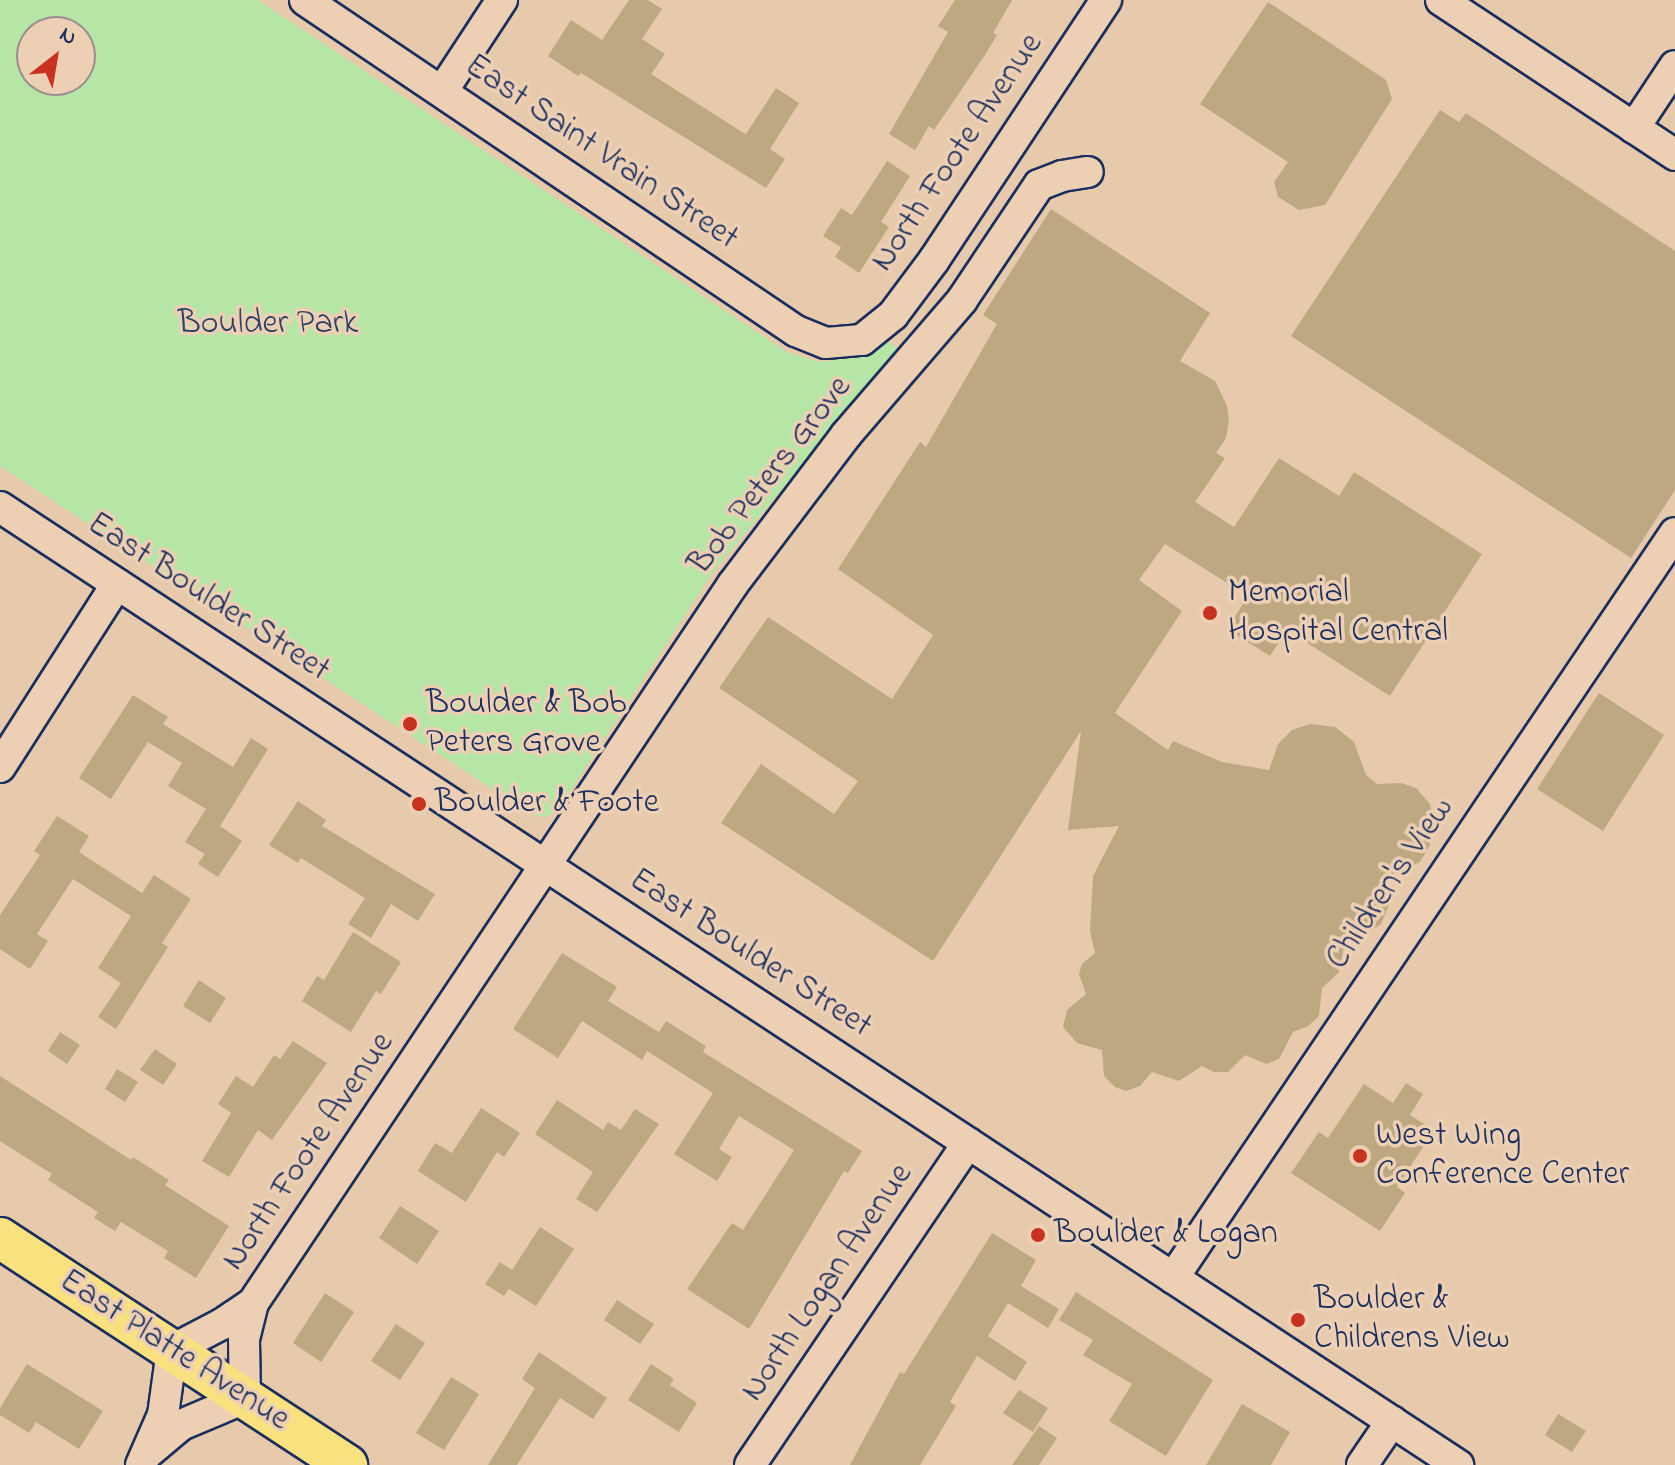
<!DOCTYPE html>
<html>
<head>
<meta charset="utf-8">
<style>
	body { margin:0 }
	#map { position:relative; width:1675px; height:1465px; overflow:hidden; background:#e7caab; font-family:"Indie Flower",sans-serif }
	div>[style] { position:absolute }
	.green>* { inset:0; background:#b5e6a6 }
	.building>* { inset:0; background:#bda881 }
	.roads { filter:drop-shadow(2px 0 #1b2f5e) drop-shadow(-2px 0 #1b2f5e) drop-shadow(0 2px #1b2f5e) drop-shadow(0 -2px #1b2f5e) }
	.minor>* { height:30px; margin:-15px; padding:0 15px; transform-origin:15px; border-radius:15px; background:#edcfb4 }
	.major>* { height:40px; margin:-20px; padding:0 20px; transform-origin:20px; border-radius:20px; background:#fae180 }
	.dots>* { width:22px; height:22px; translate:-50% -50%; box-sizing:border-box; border:4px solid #edcfb4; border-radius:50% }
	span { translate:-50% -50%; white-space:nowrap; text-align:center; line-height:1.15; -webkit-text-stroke:7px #edcfb4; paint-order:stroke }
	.street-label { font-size:34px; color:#1b2f5e }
	.park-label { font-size:34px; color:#2a4165 }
	.poi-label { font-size:34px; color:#1b2f5e }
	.left { translate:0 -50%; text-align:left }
	.north { position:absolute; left:16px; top:16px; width:80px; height:80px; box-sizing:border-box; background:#edcfb4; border:2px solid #998f92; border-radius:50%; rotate:31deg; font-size:22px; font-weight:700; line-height:32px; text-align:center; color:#1b2f5e }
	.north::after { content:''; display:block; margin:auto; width:28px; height:36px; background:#c8321e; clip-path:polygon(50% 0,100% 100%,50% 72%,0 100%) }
</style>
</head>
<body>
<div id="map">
	<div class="green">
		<i style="clip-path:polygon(evenodd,0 0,258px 0,787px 352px,820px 362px,863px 356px,888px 341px,898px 349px,713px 572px,557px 811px,546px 817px,532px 815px,0 466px,0 0,32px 32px,80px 32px,80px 80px,32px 80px,32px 32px)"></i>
	</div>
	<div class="building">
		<i style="clip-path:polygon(629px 0,648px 0,662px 9px,642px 39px,665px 54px,651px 74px,742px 132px,746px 134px,776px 88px,799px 103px,770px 149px,785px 159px,766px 188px,581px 73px,578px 76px,548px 56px,571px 20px,602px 40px)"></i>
		<i style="clip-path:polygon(955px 0,1012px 0,993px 33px,997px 35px,985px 55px,934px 130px,929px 126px,915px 150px,889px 134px,948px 32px,938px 26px)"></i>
		<i style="clip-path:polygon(1268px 2px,1386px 80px,1392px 99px,1325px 205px,1299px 210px,1278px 197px,1274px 182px,1288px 162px,1200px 104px)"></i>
		<i style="clip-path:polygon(1440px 110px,1459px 122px,1466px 113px,1675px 251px,1675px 490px,1631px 558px,1291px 336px)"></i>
		<i style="clip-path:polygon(887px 161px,910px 176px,881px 222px,889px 227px,859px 273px,835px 257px,841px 247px,823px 236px,841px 208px,852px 215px)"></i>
		<i style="clip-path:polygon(1051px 209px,1210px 313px,1180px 361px,1215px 381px,1227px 406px,1229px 420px,1226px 438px,1216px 453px,1225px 458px,1195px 502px,1234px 527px,1279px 458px,1339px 496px,1354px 472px,1482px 554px,1390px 696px,1287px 630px,1270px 656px,1227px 629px,1248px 596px,1165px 544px,1139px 580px,1182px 611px,1115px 713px,1168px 750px,1173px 741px,1222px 762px,1269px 770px,1278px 744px,1292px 730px,1310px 724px,1335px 727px,1354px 742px,1366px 775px,1377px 784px,1401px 783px,1416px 788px,1430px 804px,1434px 823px,1430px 845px,1420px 862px,1392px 875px,1382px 896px,1389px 905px,1381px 924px,1368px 933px,1347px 932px,1339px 972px,1322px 988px,1319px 1016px,1308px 1026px,1293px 1032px,1279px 1059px,1266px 1064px,1245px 1055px,1228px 1072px,1214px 1072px,1202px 1066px,1179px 1081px,1152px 1072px,1140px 1086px,1126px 1091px,1115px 1087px,1104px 1076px,1102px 1050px,1077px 1043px,1063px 1027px,1067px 1010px,1086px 994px,1079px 974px,1082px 964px,1095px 953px,1090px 931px,1093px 876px,1119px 826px,1068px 830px,1081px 731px,933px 961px,721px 823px,761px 764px,834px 814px,858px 781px,719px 688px,768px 617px,892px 699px,933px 635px,838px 569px,920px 442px,926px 447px,997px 324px,983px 315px)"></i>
		<i style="clip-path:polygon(1599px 693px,1664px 735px,1603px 831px,1537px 789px)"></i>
		<i style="clip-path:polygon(133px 695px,168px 717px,163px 724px,233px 767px,251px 738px,268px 749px,220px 826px,242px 841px,218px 877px,198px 864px,205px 854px,185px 842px,206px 809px,168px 786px,182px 763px,148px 742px,111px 799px,79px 778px)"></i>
		<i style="clip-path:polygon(298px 801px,326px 820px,322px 826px,435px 894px,418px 921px,391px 904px,371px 938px,348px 924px,365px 898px,301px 858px,298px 863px,269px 845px)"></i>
		<i style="clip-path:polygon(57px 816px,89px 836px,79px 852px,142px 893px,154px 875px,191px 899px,162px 943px,168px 947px,116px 1029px,98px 1017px,121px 983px,98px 968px,131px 916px,73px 879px,37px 934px,48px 941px,30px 969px,0 949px,0 915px,40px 855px,34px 851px)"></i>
		<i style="clip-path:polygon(353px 932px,401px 962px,381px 994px,376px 991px,351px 1032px,302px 1001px,317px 976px,324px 980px)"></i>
		<i style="clip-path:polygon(562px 953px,617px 987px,608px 1001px,659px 1032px,666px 1021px,706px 1046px,703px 1052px,862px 1151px,848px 1173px,844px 1171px,749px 1329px,687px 1289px,732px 1223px,743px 1230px,794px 1150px,739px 1116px,719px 1149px,732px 1157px,717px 1181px,674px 1154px,713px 1093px,647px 1051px,642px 1060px,582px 1021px,558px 1058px,513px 1029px)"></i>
		<i style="clip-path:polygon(199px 980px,226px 998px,210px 1023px,183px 1006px)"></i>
		<i style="clip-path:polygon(60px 1032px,80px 1045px,67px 1064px,48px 1051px)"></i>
		<i style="clip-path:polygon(293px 1041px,327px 1063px,272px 1140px,258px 1130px,229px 1177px,202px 1161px,231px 1113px,218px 1104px,236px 1076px,253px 1087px,274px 1055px,280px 1059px)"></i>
		<i style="clip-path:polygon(155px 1049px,177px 1064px,163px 1085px,140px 1070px)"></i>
		<i style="clip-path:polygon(117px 1069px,138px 1082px,125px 1102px,105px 1089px)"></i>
		<i style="clip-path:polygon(0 1076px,131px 1160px,133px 1157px,169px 1180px,165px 1185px,229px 1226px,196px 1278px,164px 1258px,168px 1251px,121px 1222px,115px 1231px,94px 1218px,98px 1212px,48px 1180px,52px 1174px,0 1141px)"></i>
		<i style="clip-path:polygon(1406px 1083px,1423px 1094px,1410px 1115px,1434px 1130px,1397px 1187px,1405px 1193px,1380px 1231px,1291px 1173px,1319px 1132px,1328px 1138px,1364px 1084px,1393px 1103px)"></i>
		<i style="clip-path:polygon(557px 1100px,603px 1130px,608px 1122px,621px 1130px,635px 1109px,659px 1124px,597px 1212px,576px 1199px,593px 1172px,535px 1134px)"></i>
		<i style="clip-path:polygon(481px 1108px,520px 1133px,504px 1157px,497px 1152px,466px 1202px,418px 1171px,435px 1143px,452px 1153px)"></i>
		<i style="clip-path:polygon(400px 1206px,439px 1231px,417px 1264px,379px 1238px)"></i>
		<i style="clip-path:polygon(540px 1227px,574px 1249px,536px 1306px,509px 1289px,504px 1296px,485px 1284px,500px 1262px,512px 1270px)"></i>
		<i style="clip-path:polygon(992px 1233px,1036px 1260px,1021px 1286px,1059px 1309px,1048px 1328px,1008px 1303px,988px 1336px,1027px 1362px,1015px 1381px,977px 1356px,950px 1402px,956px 1406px,920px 1465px,850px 1465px,900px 1372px,904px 1374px)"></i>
		<i style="clip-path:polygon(1076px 1292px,1213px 1380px,1166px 1456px,1109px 1421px,1132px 1384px,1083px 1355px,1093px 1340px,1059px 1320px)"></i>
		<i style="clip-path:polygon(325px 1293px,354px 1312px,321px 1362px,293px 1343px)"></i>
		<i style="clip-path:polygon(617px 1300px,654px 1324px,640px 1344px,604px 1320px)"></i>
		<i style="clip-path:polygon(396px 1324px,425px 1343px,400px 1380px,371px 1361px)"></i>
		<i style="clip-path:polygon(539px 1352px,607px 1398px,593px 1419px,560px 1398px,517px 1465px,488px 1465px,535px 1388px,522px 1379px)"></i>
		<i style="clip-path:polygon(27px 1364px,103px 1411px,79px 1449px,36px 1422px,29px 1433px,0 1415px,0 1408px)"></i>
		<i style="clip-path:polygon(651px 1364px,674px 1379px,670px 1385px,697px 1403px,679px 1432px,628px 1400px)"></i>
		<i style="clip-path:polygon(451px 1377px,479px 1394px,444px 1450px,416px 1433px)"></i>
		<i style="clip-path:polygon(1019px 1390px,1048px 1408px,1033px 1432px,1003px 1413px)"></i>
		<i style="clip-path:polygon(1242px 1404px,1290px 1432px,1271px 1465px,1206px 1465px)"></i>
		<i style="clip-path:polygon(1558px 1414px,1586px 1431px,1572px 1452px,1545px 1435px)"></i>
		<i style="clip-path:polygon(1039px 1426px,1057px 1438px,1039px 1465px,1012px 1465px)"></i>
	</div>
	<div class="roads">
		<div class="minor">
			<i style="left:305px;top:0;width:592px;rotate:33.99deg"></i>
			<i style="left:796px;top:331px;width:32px;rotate:22deg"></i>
			<i style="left:826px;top:343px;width:36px;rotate:-5deg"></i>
			<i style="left:862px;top:340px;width:40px;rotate:-39deg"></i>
			<i style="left:893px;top:315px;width:69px;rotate:-53.3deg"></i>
			<i style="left:934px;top:260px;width:312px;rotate:-56.5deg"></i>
			<i style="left:1441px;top:0;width:281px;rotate:33.5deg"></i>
			<i style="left:443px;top:90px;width:108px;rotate:-56.8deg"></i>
			<i style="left:1634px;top:128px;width:74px;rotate:-56.5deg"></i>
			<i style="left:0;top:507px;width:1745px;rotate:33.31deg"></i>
			<i style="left:0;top:767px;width:217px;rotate:-57.4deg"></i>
			<i style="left:1173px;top:1278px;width:898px;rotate:-56.03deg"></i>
			<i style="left:150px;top:1451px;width:40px;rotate:-40deg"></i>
			<i style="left:181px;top:1425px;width:69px;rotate:-22.9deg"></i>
			<i style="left:245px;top:1398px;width:59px;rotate:-91deg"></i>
			<i style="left:244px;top:1339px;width:37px;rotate:-76deg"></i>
			<i style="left:141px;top:1465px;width:55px;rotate:-66.3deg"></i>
			<i style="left:163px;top:1415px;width:66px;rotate:-82.1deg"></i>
			<i style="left:172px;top:1350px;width:56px;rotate:-27.5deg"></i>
			<i style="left:222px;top:1324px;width:37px;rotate:-34deg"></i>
			<i style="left:253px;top:1303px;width:865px;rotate:-56.27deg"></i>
			<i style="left:733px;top:584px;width:187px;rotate:-52.8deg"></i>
			<i style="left:846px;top:435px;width:178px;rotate:-49.3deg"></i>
			<i style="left:962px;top:300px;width:138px;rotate:-56.2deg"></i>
			<i style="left:1039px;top:185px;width:25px;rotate:-21deg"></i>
			<i style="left:1062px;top:176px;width:26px;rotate:-9deg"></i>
			<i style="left:750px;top:1465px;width:389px;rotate:-55.9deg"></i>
			<i style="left:1362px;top:1465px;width:53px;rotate:-55.7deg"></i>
		</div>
		<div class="major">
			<i style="left:0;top:1238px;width:415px;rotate:33.2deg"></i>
		</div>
	</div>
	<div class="dots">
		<i style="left:1210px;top:613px;background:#c8321e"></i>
		<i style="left:410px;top:724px;background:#c8321e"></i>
		<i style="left:419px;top:804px;background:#c8321e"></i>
		<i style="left:1360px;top:1156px;background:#c8321e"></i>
		<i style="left:1038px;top:1235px;background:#c8321e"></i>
		<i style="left:1298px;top:1320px;background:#c8321e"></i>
	</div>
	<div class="street-label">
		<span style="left:601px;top:153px;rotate:34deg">East Saint Vrain Street</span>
		<span style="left:958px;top:153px;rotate:-56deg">North Foote Avenue</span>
		<span style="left:771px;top:476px;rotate:-52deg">Bob Peters Grove</span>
		<span style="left:208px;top:598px;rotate:33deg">East Boulder Street</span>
		<span style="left:1391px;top:884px;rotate:-56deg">Children's View</span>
		<span style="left:750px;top:954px;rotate:33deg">East Boulder Street</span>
		<span style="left:309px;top:1152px;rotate:-56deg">North Foote Avenue</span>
		<span style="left:828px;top:1283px;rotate:-56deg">North Logan Avenue</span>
		<span style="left:174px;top:1351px;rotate:33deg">East Platte Avenue</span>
	</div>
	<div class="park-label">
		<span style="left:268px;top:325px">Boulder Park</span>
	</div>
	<div class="poi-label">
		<span class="left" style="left:1228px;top:613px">Memorial<br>Hospital Central</span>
		<span class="left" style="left:426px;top:724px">Boulder &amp; Bob<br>Peters Grove</span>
		<span class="left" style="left:435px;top:804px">Boulder &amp; Foote</span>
		<span class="left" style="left:1376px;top:1156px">West Wing<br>Conference Center</span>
		<span class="left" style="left:1054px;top:1235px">Boulder &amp; Logan</span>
		<span class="left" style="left:1314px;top:1320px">Boulder &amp;<br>Childrens View</span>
	</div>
	<div class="north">N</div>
</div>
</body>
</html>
